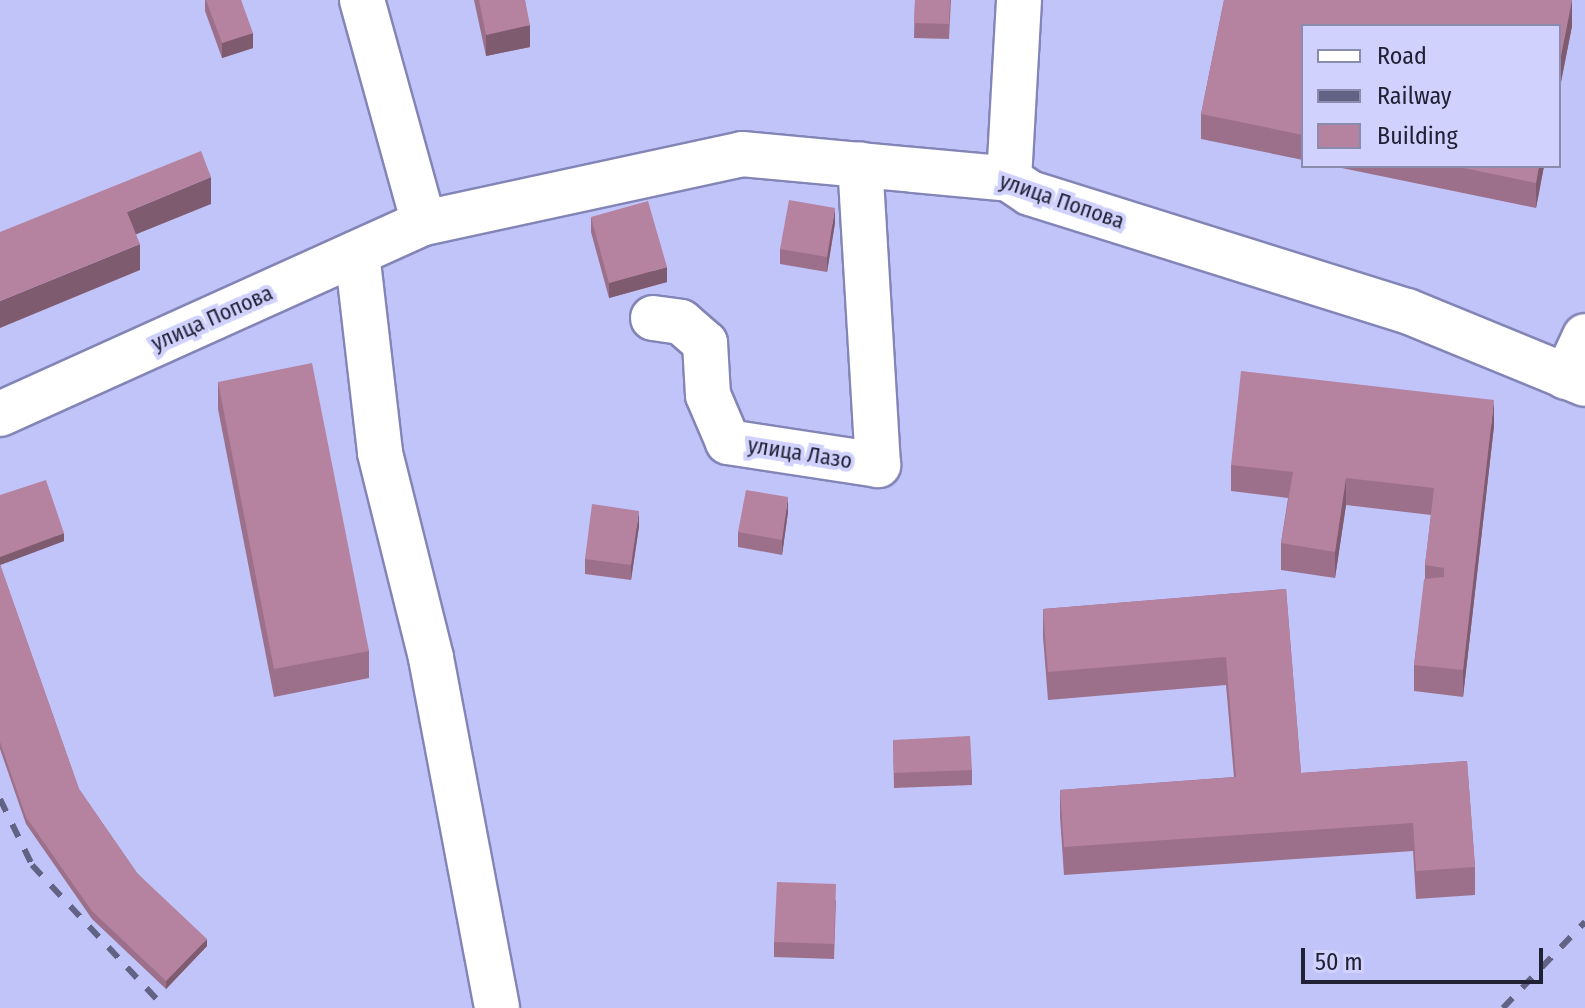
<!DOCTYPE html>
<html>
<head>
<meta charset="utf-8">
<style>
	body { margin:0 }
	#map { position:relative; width:1585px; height:1008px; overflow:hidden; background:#c1c4f9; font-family:"Fira Sans Condensed",sans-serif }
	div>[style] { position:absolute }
	.roads { filter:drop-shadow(2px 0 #8485b7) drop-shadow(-2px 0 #8485b7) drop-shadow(0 2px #8485b7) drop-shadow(0 -2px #8485b7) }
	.minor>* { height:44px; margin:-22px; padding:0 22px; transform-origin:22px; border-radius:22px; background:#fff }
	.rail>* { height:6px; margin-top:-3px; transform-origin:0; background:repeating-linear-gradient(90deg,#616284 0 14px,transparent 0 28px) }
	.wall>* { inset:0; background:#9c708a }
	.shaded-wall>* { inset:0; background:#7f5b70 }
	.building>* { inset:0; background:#b582a0 }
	span { translate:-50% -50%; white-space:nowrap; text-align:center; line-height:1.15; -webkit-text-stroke:8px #d0d2fd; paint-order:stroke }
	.street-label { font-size:22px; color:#212136 }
	.legend { position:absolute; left:1301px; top:24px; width:260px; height:144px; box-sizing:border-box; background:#d0d2fd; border:2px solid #8a8bad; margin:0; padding:10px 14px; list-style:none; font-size:24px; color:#212136 }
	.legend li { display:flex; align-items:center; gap:16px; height:40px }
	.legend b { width:40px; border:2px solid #8a8bad }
	.scale { position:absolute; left:1301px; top:948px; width:242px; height:36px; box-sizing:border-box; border:4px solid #212136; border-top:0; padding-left:10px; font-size:24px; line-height:28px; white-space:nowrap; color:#212136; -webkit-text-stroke:6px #d0d2fd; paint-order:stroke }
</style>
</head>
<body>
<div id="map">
	<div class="roads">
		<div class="minor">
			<i style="left:362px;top:0;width:231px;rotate:74.5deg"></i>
			<i style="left:1009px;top:179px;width:179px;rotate:-86.8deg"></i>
			<i style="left:357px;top:253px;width:201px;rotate:83.4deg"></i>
			<i style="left:380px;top:453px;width:211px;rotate:76deg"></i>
			<i style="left:431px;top:658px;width:356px;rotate:79.3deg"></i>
			<i style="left:653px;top:318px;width:28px;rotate:8deg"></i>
			<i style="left:681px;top:322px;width:32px;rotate:41deg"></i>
			<i style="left:705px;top:343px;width:52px;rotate:86.7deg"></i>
			<i style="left:708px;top:395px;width:51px;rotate:66.9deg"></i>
			<i style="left:728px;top:442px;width:152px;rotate:8.7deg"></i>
			<i style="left:878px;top:465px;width:301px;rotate:-93.4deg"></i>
			<i style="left:1566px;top:377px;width:45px;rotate:-65.1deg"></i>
			<i style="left:0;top:414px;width:465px;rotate:-24.3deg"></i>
			<i style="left:424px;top:223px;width:325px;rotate:-12.2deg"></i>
			<i style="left:742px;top:154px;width:268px;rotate:5.3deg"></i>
			<i style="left:1009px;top:179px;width:25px;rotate:34deg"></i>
			<i style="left:1030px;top:193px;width:395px;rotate:17.4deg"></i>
			<i style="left:1407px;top:311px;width:192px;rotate:22.3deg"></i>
		</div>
	</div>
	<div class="rail">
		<i style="left:0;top:799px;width:73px;rotate:64.1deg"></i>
		<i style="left:32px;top:865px;width:195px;rotate:47.1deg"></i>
		<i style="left:1503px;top:1008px;width:119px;rotate:-46.4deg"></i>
	</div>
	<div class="wall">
		<i style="clip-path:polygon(205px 0,241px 0,253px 48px,222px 58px,205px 11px)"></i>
		<i style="clip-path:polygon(474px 0,525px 0,530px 47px,486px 56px)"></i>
		<i style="clip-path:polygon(915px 0,951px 0,949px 39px,914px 38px)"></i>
		<i style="clip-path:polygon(1224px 0,1572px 0,1572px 26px,1559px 92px,1559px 26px,1303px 26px,1303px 160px,1201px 139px,1201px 114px)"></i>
		<i style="clip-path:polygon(1332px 166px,1544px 166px,1536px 208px)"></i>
		<i style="clip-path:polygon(591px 217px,667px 282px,609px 298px,591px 232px)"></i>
		<i style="clip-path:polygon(835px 223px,827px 272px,780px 264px,780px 249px)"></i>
		<i style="clip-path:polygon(218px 382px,369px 651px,369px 678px,274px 697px,218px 409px)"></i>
		<i style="clip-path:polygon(1494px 426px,1463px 697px,1414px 691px,1414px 665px,1425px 579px,1425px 565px,1431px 515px,1346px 505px,1335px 578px,1281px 570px,1281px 543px,1288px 498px,1231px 491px,1231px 465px)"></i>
		<i style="clip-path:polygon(0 495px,64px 541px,0 565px,79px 789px,137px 873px,207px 946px,166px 989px,92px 919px,26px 824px,0 749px)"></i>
		<i style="clip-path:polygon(788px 512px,782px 555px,738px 547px,738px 532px)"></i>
		<i style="clip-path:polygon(639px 526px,631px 580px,585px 574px,585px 559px)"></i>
		<i style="clip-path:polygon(1286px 589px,1301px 773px,1467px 761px,1475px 867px,1475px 895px,1416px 899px,1413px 851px,1064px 875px,1060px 817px,1060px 790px,1234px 777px,1226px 685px,1048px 700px,1043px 637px,1043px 609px)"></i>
		<i style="clip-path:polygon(893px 740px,972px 770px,972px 785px,894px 788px)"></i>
		<i style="clip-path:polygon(836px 900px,834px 959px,774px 957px,774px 942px)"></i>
	</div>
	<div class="shaded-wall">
		<i style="clip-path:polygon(1572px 0,1572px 26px,1559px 92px,1559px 66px)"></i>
		<i style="clip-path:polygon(530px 25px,530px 47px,486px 56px,486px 35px)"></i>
		<i style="clip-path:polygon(253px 33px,253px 48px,222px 58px,222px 43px)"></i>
		<i style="clip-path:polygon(1539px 166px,1544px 166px,1536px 208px,1536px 183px)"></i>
		<i style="clip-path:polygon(211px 177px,211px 204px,127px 238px,127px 212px)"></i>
		<i style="clip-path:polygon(835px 208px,835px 223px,827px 272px,827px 257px)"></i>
		<i style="clip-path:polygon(140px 244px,140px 270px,0 328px,0 301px)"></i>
		<i style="clip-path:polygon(667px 267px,667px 282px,609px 298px,609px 283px)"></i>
		<i style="clip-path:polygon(1494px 400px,1494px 426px,1463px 697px,1463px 670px)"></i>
		<i style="clip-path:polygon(1346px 478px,1346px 505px,1335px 578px,1335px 552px)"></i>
		<i style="clip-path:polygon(788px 497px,788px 512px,782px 555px,782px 540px)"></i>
		<i style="clip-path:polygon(639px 511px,639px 526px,631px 580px,631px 565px)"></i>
		<i style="clip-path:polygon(64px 533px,64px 541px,0 565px,0 557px)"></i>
		<i style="clip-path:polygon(207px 939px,207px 946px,166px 989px,166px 981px)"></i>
	</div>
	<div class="building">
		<i style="clip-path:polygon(206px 0,241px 0,253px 33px,222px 43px)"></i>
		<i style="clip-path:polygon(479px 0,525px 0,530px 25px,486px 35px)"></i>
		<i style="clip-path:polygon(915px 0,950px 0,949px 24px,914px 23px)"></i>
		<i style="clip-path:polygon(1224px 0,1572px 0,1559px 66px,1559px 26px,1303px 26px,1303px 135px,1201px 114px)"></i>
		<i style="clip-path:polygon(201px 151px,211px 177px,127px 212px,140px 244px,0 301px,0 232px)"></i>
		<i style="clip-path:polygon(1454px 166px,1539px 166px,1536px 183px)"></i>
		<i style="clip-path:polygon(789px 200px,835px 208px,827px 257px,780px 249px)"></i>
		<i style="clip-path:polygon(648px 201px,667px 267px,609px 283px,591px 217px)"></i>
		<i style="clip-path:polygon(312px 363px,369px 651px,274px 669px,218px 382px)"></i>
		<i style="clip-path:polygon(1241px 371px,1494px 400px,1463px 670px,1414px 665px,1424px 579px,1444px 577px,1444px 568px,1425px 565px,1434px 488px,1346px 478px,1335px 552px,1281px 543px,1293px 472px,1231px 465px)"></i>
		<i style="clip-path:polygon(46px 480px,64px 533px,0 557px,0 495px)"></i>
		<i style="clip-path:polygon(746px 490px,788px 497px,782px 540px,738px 532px)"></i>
		<i style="clip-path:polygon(592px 504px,639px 511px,631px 565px,585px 559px)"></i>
		<i style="clip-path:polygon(0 564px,79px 789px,137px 873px,207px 939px,166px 981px,92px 911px,26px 817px,0 742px)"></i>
		<i style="clip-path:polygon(1286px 589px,1301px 773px,1467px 761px,1475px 867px,1416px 871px,1413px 823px,1064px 847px,1060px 790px,1236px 777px,1226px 657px,1048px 672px,1043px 609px)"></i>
		<i style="clip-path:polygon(970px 736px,972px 770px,894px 773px,893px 740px)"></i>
		<i style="clip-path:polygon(777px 882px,836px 884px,834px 944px,774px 942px)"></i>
	</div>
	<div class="street-label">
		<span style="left:1062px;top:201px;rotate:19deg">улица Попова</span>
		<span style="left:212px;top:318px;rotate:-24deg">улица Попова</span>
		<span style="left:800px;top:453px;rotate:9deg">улица Лазо</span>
	</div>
	<ul class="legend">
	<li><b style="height:10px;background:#fff"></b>Road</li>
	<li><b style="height:10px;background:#616284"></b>Railway</li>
	<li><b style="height:22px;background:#b582a0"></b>Building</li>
	</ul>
	<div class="scale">50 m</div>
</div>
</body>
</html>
